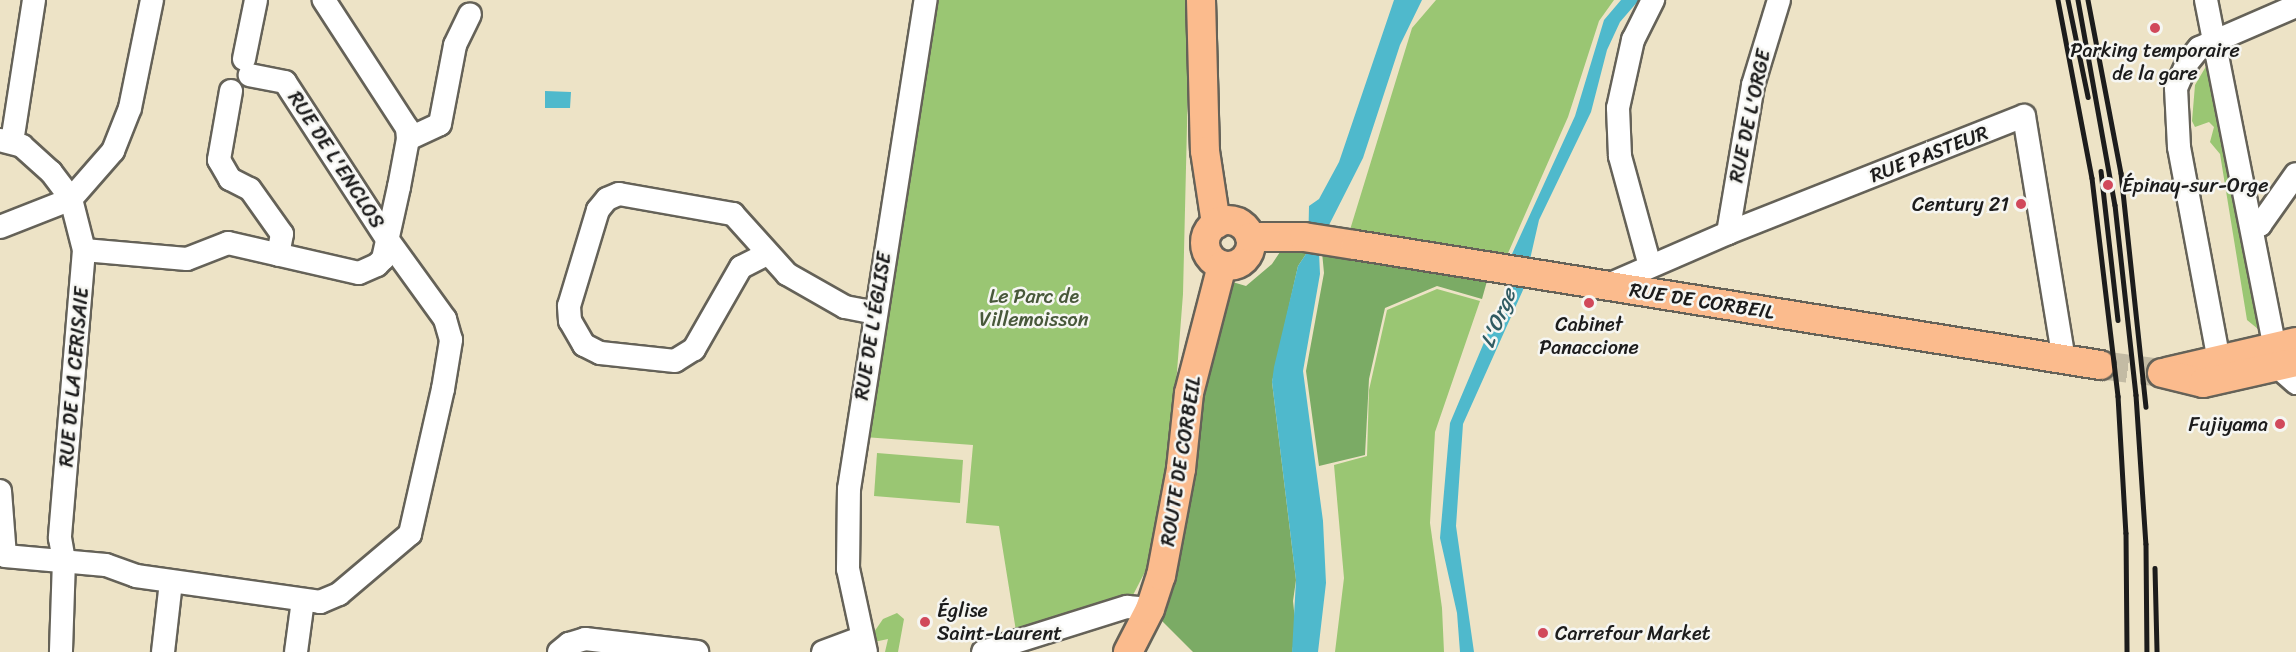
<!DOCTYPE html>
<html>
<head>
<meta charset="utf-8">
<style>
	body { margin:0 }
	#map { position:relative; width:2296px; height:652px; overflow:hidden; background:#ede3c6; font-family:Sriracha,sans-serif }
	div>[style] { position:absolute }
	.green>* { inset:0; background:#9ac673 }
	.forest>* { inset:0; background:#7bab65 }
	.water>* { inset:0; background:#4fb9cc }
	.major-tunnel>* { height:28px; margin-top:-14px; transform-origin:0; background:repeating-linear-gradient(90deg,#c3bba4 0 28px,transparent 0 42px) }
	.roads { filter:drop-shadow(2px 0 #656258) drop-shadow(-2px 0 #656258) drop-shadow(0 2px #656258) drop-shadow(0 -2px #656258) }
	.minor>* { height:22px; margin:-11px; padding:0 11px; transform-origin:11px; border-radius:11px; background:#fff }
	.major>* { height:28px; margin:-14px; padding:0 14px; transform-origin:14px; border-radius:14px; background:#fbbb8d }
	.major>.ring { margin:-14px; padding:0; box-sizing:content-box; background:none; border:28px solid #fbbb8d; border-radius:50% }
	.rail>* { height:4.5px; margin:-2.25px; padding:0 2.25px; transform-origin:2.25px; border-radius:2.25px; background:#1c1c1c }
	.dots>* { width:16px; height:16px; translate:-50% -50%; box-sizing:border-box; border:3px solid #f6f6f2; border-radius:50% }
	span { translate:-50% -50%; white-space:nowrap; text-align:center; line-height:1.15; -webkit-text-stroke:5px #f6f6f2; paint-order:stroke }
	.poi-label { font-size:20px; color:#1c1c1c }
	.left { translate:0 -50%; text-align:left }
	.right { translate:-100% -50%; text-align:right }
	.street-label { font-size:20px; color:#1c1c1c }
	.park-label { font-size:20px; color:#48583a }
	.water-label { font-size:21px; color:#305b62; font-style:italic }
</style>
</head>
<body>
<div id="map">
	<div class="green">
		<i style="clip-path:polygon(935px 0,1190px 0,1183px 294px,1170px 462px,1148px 566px,1132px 597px,1016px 631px,999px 526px,966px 523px,973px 445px,864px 437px)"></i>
		<i style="clip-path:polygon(1436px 0,1614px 0,1599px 21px,1568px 117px,1505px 260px,1349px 233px,1412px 28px)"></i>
		<i style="clip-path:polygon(2208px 63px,2262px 327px,2258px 329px,2247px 320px,2220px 154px,2210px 142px,2214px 127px,2209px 122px,2195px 127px,2192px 121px,2195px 85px)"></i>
		<i style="clip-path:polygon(1437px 289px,1480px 301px,1435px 432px,1430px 523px,1442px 608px,1444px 652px,1335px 652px,1344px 578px,1334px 465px,1367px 456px,1369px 390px,1387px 310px)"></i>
		<i style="clip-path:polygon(877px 453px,963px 460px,960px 503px,874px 496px)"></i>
		<i style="clip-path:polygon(897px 613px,904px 619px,898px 652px,885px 652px,888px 639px,874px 642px,872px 635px,883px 619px)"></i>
	</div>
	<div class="forest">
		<i style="clip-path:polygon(1282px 249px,1308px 251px,1298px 266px,1272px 382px,1296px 580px,1293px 601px,1296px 630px,1292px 652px,1193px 652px,1150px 609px,1219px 278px,1246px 286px,1272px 264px)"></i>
		<i style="clip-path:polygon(1322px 252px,1489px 274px,1482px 299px,1437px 286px,1385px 308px,1369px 379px,1365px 455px,1319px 466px,1306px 371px,1324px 273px)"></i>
	</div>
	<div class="water">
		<i style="clip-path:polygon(1394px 0,1422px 0,1400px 45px,1363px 158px,1327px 229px,1319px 252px,1320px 274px,1303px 371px,1323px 521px,1326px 583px,1318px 652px,1292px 652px,1296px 580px,1272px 382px,1274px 367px,1298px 266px,1308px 251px,1309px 206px,1319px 199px,1339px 162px)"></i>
		<i style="clip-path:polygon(1621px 0,1639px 0,1620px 22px,1607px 50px,1591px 112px,1539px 220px,1523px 290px,1463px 424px,1456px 526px,1474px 652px,1460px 652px,1457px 613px,1440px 538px,1450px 423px,1507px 288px,1512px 254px,1575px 116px,1604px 20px)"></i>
		<i style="clip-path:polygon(545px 91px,571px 92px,570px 108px,545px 108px)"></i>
	</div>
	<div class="major-tunnel">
		<i style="left:2100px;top:365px;width:63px;rotate:7.4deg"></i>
	</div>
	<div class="roads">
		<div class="minor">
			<i style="left:2206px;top:0;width:375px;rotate:78.8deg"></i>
			<i style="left:2279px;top:368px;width:23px;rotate:41deg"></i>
			<i style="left:244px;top:59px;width:60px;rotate:-78.5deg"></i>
			<i style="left:231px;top:91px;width:70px;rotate:99.9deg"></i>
			<i style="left:219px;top:160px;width:22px;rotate:60deg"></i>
			<i style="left:230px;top:179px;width:22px;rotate:27deg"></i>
			<i style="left:250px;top:189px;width:55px;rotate:54.6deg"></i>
			<i style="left:282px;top:234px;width:21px;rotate:101deg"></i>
			<i style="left:408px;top:139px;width:35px;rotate:-25deg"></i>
			<i style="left:440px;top:124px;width:80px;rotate:-79.2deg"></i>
			<i style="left:455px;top:45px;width:34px;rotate:-64deg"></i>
			<i style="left:0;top:140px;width:23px;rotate:15deg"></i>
			<i style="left:22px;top:146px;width:39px;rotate:42deg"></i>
			<i style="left:51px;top:172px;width:34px;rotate:53deg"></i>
			<i style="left:71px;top:199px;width:53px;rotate:75.7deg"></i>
			<i style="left:84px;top:250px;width:289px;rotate:94.8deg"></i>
			<i style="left:60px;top:538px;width:22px;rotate:80deg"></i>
			<i style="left:64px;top:560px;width:92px;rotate:91.9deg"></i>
			<i style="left:12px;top:142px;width:144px;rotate:-81.2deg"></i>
			<i style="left:0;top:227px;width:76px;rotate:-21.5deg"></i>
			<i style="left:71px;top:199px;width:64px;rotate:-48.8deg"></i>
			<i style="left:113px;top:151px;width:46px;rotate:-68.4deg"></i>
			<i style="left:130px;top:108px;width:110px;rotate:-78.5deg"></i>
			<i style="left:2252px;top:228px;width:9px;rotate:-21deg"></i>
			<i style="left:2260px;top:225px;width:62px;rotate:-54.8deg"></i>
			<i style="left:1728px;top:233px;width:150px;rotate:-80.4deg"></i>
			<i style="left:1753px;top:85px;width:89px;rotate:-73deg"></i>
			<i style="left:84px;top:250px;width:103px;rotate:5deg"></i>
			<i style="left:187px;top:259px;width:44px;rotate:-21.3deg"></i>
			<i style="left:228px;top:243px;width:134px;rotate:12.9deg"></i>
			<i style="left:359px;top:273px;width:20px;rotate:-24deg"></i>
			<i style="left:377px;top:265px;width:8px;rotate:-45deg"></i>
			<i style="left:383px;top:259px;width:74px;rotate:-77.5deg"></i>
			<i style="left:399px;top:187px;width:49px;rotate:-79.4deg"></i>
			<i style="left:408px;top:139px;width:11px;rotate:-95deg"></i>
			<i style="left:407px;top:128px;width:153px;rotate:-123deg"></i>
			<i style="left:767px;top:254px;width:29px;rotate:153deg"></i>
			<i style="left:741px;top:267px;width:95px;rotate:119.8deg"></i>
			<i style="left:694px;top:349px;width:22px;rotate:148deg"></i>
			<i style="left:675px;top:361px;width:75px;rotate:-173.9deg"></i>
			<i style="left:600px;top:353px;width:18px;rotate:-153deg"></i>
			<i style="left:584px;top:345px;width:28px;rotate:-120deg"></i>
			<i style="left:570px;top:321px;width:15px;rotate:-94deg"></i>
			<i style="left:569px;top:306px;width:100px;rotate:-73.2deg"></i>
			<i style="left:598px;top:210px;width:14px;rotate:-51deg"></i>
			<i style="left:607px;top:199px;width:13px;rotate:-23deg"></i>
			<i style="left:619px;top:194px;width:116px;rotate:10deg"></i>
			<i style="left:733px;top:214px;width:81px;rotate:48deg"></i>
			<i style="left:787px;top:274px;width:67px;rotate:29.6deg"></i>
			<i style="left:845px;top:307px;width:31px;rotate:11deg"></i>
			<i style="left:1650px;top:266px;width:114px;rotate:-105.3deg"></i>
			<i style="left:1620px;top:156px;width:48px;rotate:-92.4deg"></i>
			<i style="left:1618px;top:108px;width:70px;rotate:-77.6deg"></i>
			<i style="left:1633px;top:40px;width:45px;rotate:-63.4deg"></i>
			<i style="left:1606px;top:286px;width:133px;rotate:-23.5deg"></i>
			<i style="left:1728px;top:233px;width:318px;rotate:-21.6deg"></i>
			<i style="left:2024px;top:116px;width:247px;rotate:80.7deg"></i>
			<i style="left:2222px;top:377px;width:234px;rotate:-100.6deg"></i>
			<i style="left:2179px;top:147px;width:59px;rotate:-92.9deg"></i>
			<i style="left:2176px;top:88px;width:27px;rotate:-66deg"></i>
			<i style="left:2187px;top:63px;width:19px;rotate:-51deg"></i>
			<i style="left:2199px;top:48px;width:106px;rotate:-23.4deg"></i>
			<i style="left:0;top:491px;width:65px;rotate:85.6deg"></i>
			<i style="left:5px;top:556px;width:101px;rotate:5.1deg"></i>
			<i style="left:106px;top:565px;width:32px;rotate:20deg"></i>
			<i style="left:136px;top:576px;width:186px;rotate:8deg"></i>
			<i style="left:320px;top:602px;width:21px;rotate:-23deg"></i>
			<i style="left:339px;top:594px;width:93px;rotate:-40.2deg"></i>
			<i style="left:410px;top:534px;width:149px;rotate:-77.2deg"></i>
			<i style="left:443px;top:389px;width:50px;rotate:-80.7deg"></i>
			<i style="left:451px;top:340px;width:22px;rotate:-106deg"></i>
			<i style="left:445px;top:319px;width:99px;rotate:-125.9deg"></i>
			<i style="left:387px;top:239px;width:187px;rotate:-123deg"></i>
			<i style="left:285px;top:82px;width:36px;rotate:-169deg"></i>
			<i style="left:163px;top:652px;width:70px;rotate:-83.5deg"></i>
			<i style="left:296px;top:652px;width:52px;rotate:-82.3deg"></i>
			<i style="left:559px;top:652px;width:13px;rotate:-39deg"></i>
			<i style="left:569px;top:644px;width:17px;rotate:-17deg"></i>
			<i style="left:585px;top:639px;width:113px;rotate:6.6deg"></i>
			<i style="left:823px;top:652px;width:40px;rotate:-20.2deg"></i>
			<i style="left:866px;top:652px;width:85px;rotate:-102.2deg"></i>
			<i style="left:848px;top:569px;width:80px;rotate:-89.3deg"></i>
			<i style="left:849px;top:489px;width:495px;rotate:-81.1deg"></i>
			<i style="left:983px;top:652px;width:151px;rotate:-17.4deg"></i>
			<i style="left:1127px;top:607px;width:23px;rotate:5deg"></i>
		</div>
		<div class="major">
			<i style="left:1201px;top:0;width:151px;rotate:88.5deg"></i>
			<i style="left:1205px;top:151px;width:74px;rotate:81.4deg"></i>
			<i class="ring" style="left:1205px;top:220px;width:18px;height:18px"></i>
			<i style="left:1250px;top:237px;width:54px"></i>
			<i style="left:1304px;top:237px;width:52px;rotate:8.9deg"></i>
			<i style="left:1355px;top:245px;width:755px;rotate:9.15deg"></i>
			<i style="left:2167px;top:372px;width:132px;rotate:-13.1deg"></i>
			<i style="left:2162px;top:373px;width:42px;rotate:13.7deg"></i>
			<i style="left:2203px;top:383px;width:95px;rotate:-12.7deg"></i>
			<i style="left:1128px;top:652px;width:48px;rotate:-62.9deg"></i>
			<i style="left:1150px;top:609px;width:35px;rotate:-72deg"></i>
			<i style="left:1161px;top:576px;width:109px;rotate:-79.4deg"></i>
			<i style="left:1181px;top:469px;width:76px;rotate:-84deg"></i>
			<i style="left:1189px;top:393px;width:132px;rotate:-75.5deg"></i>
		</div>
	</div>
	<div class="rail">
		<i style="left:2058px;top:0;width:181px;rotate:79.2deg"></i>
		<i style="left:2092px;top:178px;width:220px;rotate:83.2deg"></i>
		<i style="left:2118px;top:396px;width:137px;rotate:86.7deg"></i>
		<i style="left:2126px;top:533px;width:119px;rotate:89.5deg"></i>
		<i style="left:2068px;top:0;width:99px;rotate:78.3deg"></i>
		<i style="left:2078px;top:0;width:208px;rotate:79.8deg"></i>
		<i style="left:2115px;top:205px;width:191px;rotate:83.7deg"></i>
		<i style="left:2136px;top:395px;width:149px;rotate:86.2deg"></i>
		<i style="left:2146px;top:544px;width:108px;rotate:89.5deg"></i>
		<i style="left:2088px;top:0;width:176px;rotate:79.2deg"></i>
		<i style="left:2121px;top:173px;width:235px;rotate:83.9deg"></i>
		<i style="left:2101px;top:171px;width:150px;rotate:83.5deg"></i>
		<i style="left:2155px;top:568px;width:84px;rotate:88.6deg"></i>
	</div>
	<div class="dots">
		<i style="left:2155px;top:28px;background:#d1495b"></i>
		<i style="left:2108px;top:185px;background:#d1495b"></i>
		<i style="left:2021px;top:204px;background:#d1495b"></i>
		<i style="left:1589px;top:303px;background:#d1495b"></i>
		<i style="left:2280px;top:424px;background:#d1495b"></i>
		<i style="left:925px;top:622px;background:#d1495b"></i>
		<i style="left:1543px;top:633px;background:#d1495b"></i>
	</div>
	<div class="poi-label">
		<span style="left:2155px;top:62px">Parking temporaire<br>de la gare</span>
		<span class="left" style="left:2122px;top:185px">Épinay-sur-Orge</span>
		<span class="right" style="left:2009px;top:204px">Century 21</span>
		<span style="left:1589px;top:336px">Cabinet<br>Panaccione</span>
		<span class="right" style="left:2268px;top:424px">Fujiyama</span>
		<span class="left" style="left:937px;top:622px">Église<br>Saint-Laurent</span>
		<span class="left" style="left:1555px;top:633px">Carrefour Market</span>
	</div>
	<div class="street-label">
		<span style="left:1750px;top:116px;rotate:-78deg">RUE DE L'ORGE</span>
		<span style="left:1929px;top:154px;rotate:-21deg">RUE PASTEUR</span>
		<span style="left:336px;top:160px;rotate:57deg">RUE DE L'ENCLOS</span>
		<span style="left:1702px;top:301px;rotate:9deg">RUE DE CORBEIL</span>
		<span style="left:873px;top:326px;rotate:-81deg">RUE DE L'ÉGLISE</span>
		<span style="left:74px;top:377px;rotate:-85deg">RUE DE LA CERISAIE</span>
		<span style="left:1181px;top:461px;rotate:-81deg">ROUTE DE CORBEIL</span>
	</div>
	<div class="park-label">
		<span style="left:1034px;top:308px">Le Parc de<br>Villemoisson</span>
	</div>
	<div class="water-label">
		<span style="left:1498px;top:318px;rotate:-67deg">L'Orge</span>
	</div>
</div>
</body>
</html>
